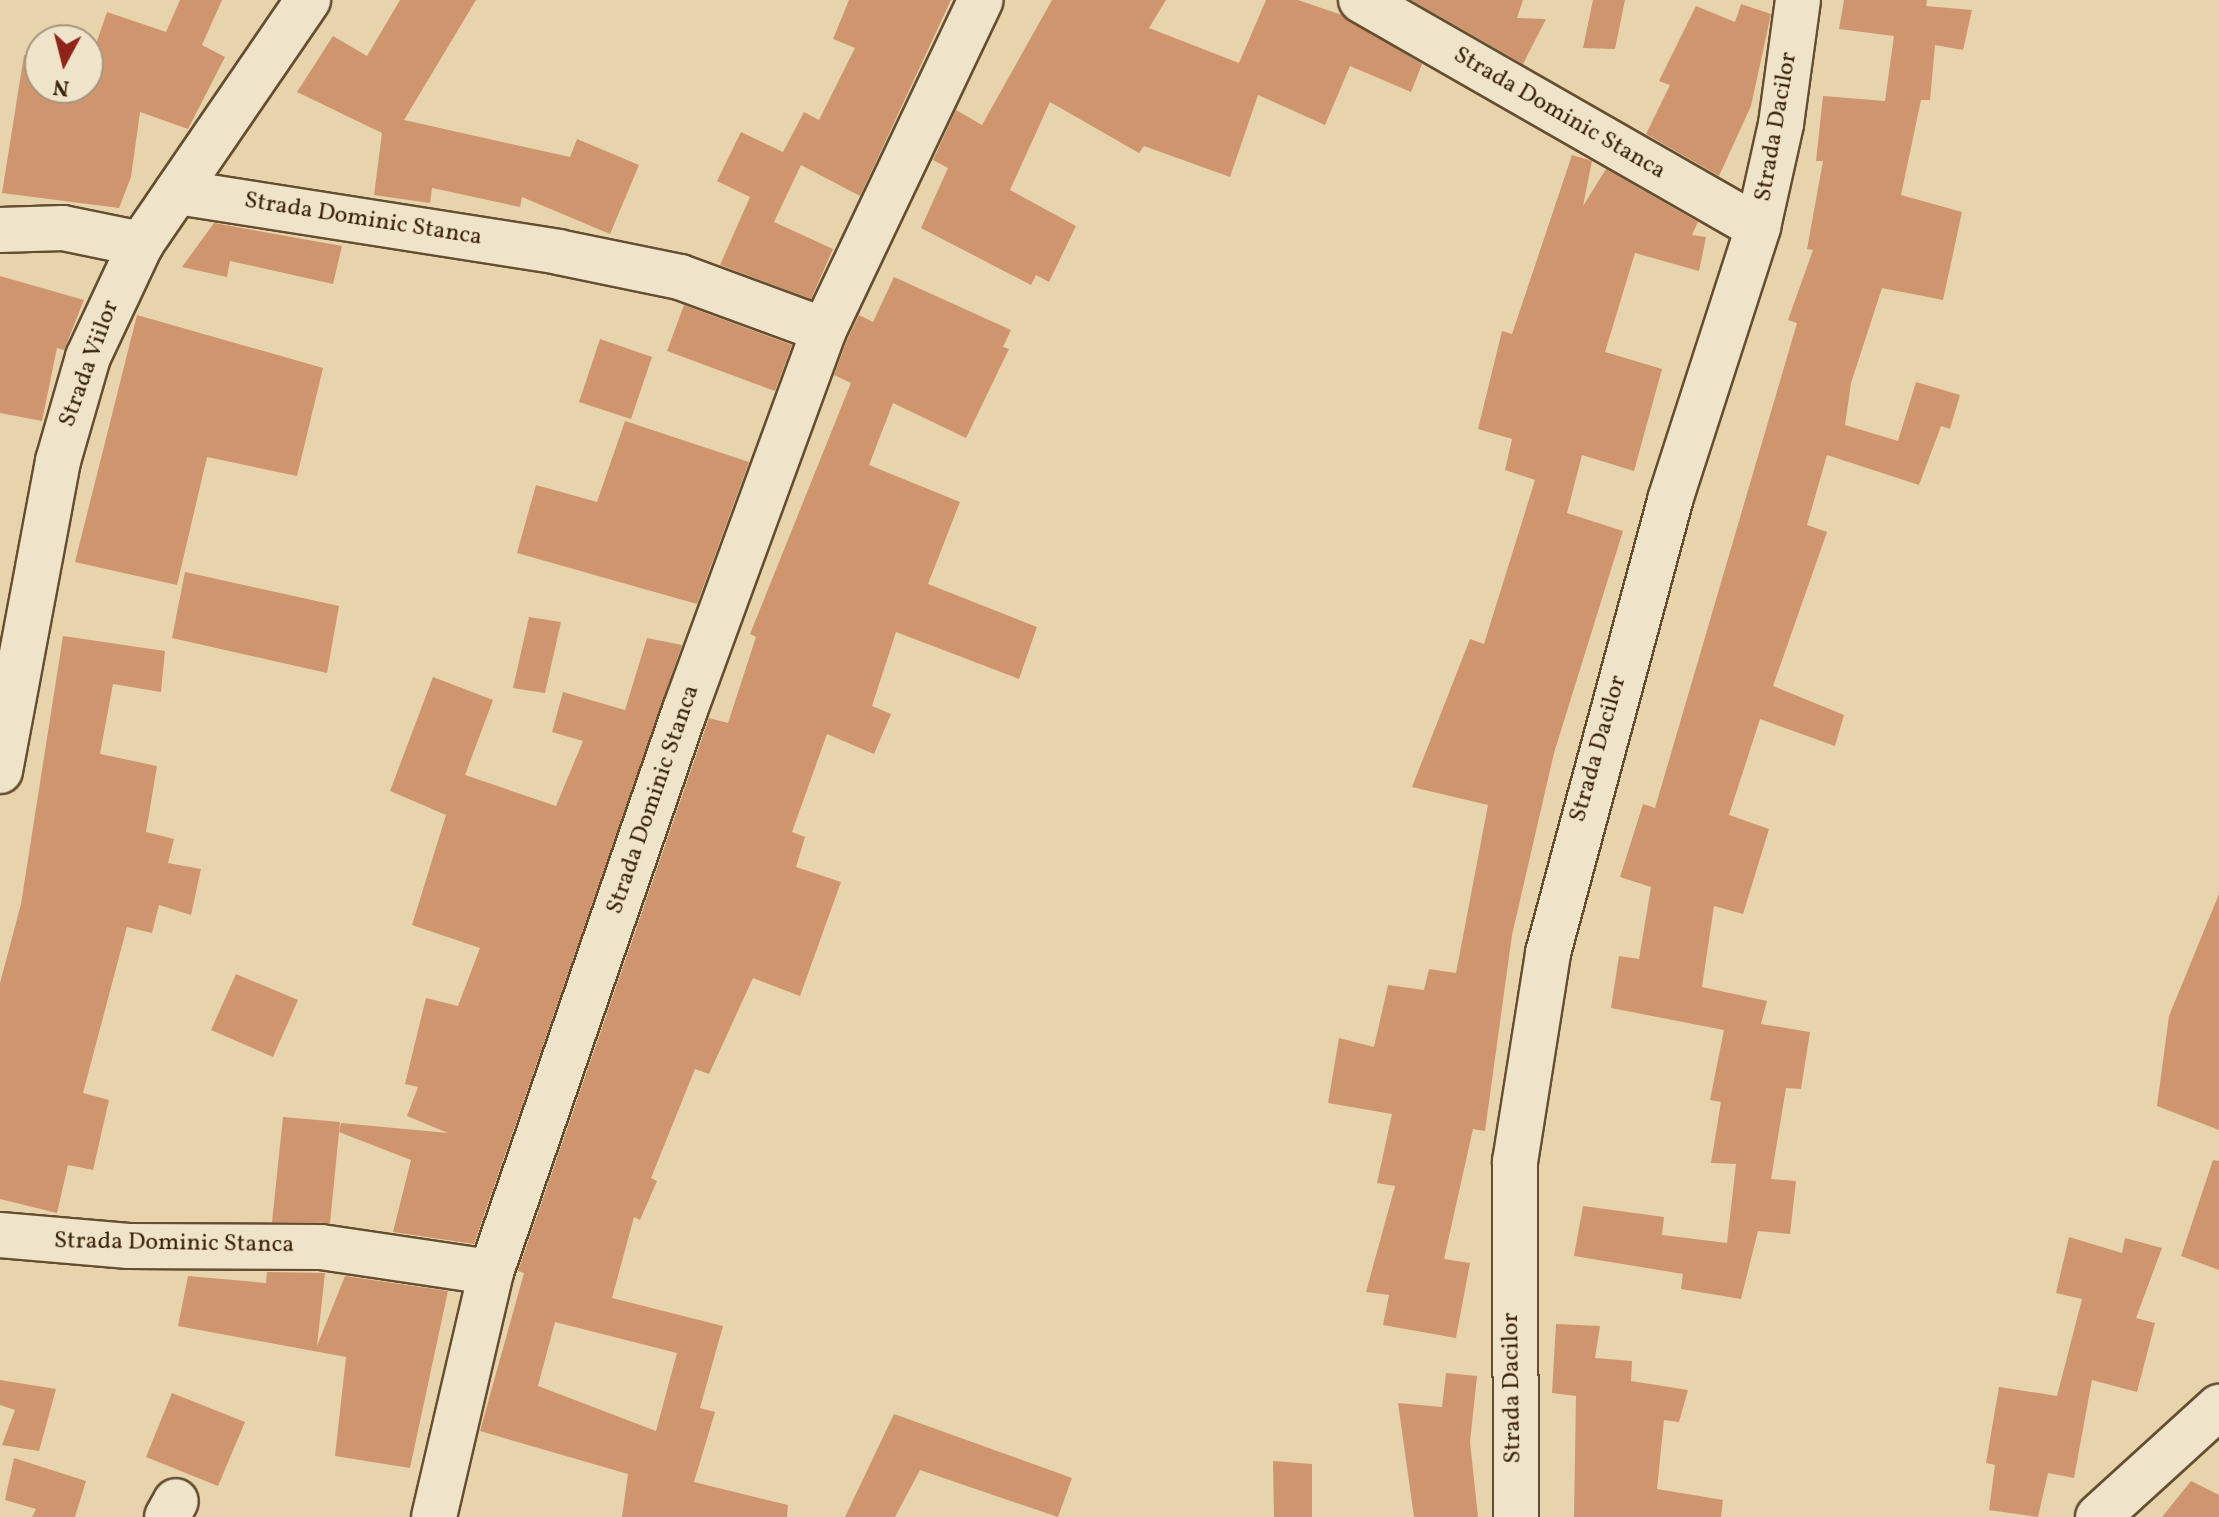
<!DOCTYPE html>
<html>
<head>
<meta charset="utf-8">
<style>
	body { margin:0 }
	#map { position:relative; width:2219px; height:1517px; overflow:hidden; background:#e7d4ad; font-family:Vollkorn,serif }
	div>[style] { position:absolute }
	.building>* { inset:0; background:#cf956f }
	.roads { filter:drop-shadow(2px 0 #654e30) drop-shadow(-2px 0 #654e30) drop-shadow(0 2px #654e30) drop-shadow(0 -2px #654e30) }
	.street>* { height:44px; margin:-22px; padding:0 22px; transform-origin:22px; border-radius:22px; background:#efe3ca }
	span { translate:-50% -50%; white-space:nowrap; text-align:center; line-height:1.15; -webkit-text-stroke:7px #efe3ca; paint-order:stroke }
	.street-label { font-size:24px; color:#3a2207 }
	.north { position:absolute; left:24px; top:24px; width:80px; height:80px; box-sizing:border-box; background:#efe3ca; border:2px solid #a7967c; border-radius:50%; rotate:187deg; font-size:22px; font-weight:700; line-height:32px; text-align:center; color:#3a2207 }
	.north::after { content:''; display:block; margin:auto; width:28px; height:36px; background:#8f2418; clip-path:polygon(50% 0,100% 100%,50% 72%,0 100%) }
</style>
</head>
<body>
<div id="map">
	<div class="building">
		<i style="clip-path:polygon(180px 0,222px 0,202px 45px,225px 57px,188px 129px,140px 112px,131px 177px,119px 208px,2px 193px,24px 55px,40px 58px,40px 88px,88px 88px,88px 67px,107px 12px,166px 32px)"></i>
		<i style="clip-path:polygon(400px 0,476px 0,404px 120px,570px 157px,577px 139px,639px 165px,610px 234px,522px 197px,520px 207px,432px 188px,430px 203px,374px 195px,382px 133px,297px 92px,333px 36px,367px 56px)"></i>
		<i style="clip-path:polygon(849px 0,951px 0,860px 196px,801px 165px,774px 222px,833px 249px,811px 299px,720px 265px,750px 197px,717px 181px,741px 132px,783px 152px,804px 112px,819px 120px,855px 48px,833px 39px)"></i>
		<i style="clip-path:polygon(1052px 0,1166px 0,1149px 28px,1239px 63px,1266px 0,1298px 0,1342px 15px,1422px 64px,1411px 92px,1350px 66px,1325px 125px,1258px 95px,1230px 177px,1144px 146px,1139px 153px,1050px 102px,1010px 190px,1076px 226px,1049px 282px,1036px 275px,1031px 285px,921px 228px,948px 168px,933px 160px,956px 110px,982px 125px)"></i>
		<i style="clip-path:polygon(1411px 0,1523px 0,1517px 18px,1546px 19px,1523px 64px)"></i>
		<i style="clip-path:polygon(1593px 0,1625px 0,1615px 49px,1583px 48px)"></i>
		<i style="clip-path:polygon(1844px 0,1927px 0,1926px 6px,1972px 10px,1963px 50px,1935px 45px,1930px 100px,1921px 100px,1901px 195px,1962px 212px,1943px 300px,1882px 288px,1851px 383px,1845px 425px,1898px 441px,1916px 382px,1960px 395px,1950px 429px,1941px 426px,1919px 485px,1827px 455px,1807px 525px,1827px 532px,1773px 686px,1844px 715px,1835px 746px,1760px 719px,1729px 815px,1769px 829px,1743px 914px,1714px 906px,1702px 987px,1767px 1001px,1761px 1024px,1810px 1032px,1801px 1089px,1786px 1088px,1771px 1179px,1796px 1181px,1790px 1234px,1758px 1231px,1741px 1299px,1681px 1289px,1683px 1274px,1574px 1256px,1583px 1206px,1664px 1217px,1662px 1235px,1727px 1243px,1736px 1164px,1711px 1163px,1721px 1102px,1710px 1100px,1724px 1030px,1611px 1008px,1619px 956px,1639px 959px,1651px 887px,1620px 877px,1643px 804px,1655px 808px,1797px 323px,1788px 320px,1813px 250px,1807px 249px,1823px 161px,1816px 161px,1823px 96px,1885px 101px,1894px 36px,1839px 29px)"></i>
		<i style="clip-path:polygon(1741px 4px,1771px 14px,1751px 106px,1719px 176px,1646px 134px,1670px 85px,1659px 81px,1696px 6px,1735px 22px)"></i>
		<i style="clip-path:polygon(1572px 155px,1592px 161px,1583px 206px,1606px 169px,1698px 222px,1692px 235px,1706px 237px,1699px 271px,1635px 253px,1605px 352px,1662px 369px,1634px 471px,1582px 455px,1567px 513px,1623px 531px,1554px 753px,1512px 935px,1485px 1131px,1473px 1129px,1444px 1259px,1470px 1263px,1456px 1338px,1383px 1325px,1389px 1295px,1366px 1292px,1395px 1186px,1377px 1183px,1392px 1114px,1328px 1103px,1339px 1038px,1374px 1047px,1388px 985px,1424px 990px,1429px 969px,1456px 973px,1488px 805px,1412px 787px,1470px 639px,1484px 644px,1535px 480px,1505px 470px,1512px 439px,1478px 429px,1502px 331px,1512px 334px)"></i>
		<i style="clip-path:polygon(214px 223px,342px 246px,333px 284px,230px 261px,227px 277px,182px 267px)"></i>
		<i style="clip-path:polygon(0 276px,84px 300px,64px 350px,57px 348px,42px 421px,0 413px)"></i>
		<i style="clip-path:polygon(evenodd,894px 277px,1011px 330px,1003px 347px,1009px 349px,966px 438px,893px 403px,869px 465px,960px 502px,928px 584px,1037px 627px,1019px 679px,896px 632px,872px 706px,891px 714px,874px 754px,827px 734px,792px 832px,805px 837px,796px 867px,841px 882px,800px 996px,753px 978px,709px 1074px,695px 1069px,651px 1178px,657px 1181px,640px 1220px,634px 1217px,612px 1298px,723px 1326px,700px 1408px,715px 1412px,694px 1482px,788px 1505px,787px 1517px,622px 1517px,628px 1474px,480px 1431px,524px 1273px,518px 1271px,709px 718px,728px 723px,756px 637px,750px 634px,851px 383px,834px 375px,847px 340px,859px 315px,873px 322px,894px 277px,555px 1322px,677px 1353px,656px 1431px,538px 1386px,555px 1322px)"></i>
		<i style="clip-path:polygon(684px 305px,792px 345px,775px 391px,667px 351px)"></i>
		<i style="clip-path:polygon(137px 315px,323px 368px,297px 476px,207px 457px,177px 585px,75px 562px)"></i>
		<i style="clip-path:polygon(600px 339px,652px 357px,631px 419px,579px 402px)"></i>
		<i style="clip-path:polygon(625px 421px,749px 462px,697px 604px,517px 553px,536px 485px,597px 502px)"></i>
		<i style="clip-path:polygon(185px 572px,339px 606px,327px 673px,172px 638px)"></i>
		<i style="clip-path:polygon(529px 617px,561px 622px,545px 693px,513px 688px)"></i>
		<i style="clip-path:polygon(63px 636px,165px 651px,161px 692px,113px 684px,100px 754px,157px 766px,146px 832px,174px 839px,168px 863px,201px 869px,191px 915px,159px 905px,152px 933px,127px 927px,83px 1093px,109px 1100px,93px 1170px,68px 1165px,57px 1213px,0 1199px,0 983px,21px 904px)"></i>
		<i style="clip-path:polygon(647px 638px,682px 645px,474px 1244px,393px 1232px,411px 1160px,339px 1132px,341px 1123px,448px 1133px,407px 1116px,418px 1087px,405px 1084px,426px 998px,458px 1006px,480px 948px,412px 925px,446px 815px,390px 791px,433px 677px,493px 700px,465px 775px,556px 806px,583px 741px,552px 732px,563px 692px,625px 710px)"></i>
		<i style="clip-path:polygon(2219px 894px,2219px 1130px,2157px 1106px,2169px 1016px)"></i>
		<i style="clip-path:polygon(236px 974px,298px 1000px,273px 1057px,211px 1030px)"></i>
		<i style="clip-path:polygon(283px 1117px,340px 1122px,330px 1223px,272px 1222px)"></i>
		<i style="clip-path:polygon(2213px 1160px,2219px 1161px,2219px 1270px,2181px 1256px)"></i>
		<i style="clip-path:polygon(2069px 1237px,2122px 1253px,2125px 1238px,2162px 1248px,2136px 1318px,2155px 1323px,2137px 1392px,2092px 1380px,2074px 1478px,2048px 1473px,2038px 1517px,1989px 1510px,1995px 1465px,1986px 1463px,1999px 1387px,2057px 1396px,2082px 1299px,2056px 1293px)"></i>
		<i style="clip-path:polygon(267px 1272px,325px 1273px,317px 1346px,345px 1276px,448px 1291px,410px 1468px,335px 1456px,346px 1357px,178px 1326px,188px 1276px,266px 1283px)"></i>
		<i style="clip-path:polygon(1556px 1324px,1600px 1326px,1595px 1358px,1632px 1361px,1631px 1381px,1688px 1390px,1679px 1422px,1664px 1420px,1657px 1489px,1723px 1500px,1721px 1517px,1574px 1517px,1576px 1396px,1552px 1393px)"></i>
		<i style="clip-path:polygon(1446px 1373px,1477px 1376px,1470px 1442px,1478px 1517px,1414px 1517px,1398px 1403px,1442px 1407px)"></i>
		<i style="clip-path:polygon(0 1380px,56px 1389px,39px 1451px,2px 1445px,15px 1410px,0 1405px)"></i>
		<i style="clip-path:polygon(172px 1393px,245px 1422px,218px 1486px,146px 1457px)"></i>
		<i style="clip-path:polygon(894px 1414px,1072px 1478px,1058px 1517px,920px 1470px,895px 1517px,845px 1517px)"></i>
		<i style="clip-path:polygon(14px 1458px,86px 1481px,75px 1517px,32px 1517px,36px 1509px,5px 1500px)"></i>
		<i style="clip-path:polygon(1273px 1461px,1312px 1464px,1312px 1517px,1274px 1517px)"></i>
		<i style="clip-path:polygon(2191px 1481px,2219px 1495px,2219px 1517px,2162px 1517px)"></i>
	</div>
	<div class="roads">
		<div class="street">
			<i style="left:1361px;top:0;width:457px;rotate:29.8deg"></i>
			<i style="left:177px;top:192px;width:386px;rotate:8.9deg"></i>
			<i style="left:558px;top:252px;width:125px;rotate:11.6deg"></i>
			<i style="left:680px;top:277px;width:153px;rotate:20.2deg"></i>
			<i style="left:0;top:230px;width:63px;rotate:-1.8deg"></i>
			<i style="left:63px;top:228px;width:80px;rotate:11.6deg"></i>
			<i style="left:0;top:771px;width:315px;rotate:-79.4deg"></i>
			<i style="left:58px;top:461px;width:108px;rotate:-73.9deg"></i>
			<i style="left:88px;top:357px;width:125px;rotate:-64.9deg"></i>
			<i style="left:141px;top:244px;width:296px;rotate:-55.6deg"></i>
			<i style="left:0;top:1235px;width:129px;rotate:4.9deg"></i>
			<i style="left:129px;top:1246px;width:192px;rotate:0.3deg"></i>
			<i style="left:321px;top:1247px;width:172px;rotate:8.4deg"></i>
			<i style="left:167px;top:1517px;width:18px;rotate:-61deg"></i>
			<i style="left:434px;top:1517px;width:252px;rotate:-76.9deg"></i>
			<i style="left:491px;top:1272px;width:595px;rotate:-70.96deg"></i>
			<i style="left:685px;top:710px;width:405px;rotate:-69.9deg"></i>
			<i style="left:824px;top:330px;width:365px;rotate:-64.6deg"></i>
			<i style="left:1516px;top:1517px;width:355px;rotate:-90.2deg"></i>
			<i style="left:1515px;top:1162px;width:212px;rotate:-81deg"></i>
			<i style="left:1548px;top:953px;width:469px;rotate:-74.9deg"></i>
			<i style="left:1670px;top:500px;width:287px;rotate:-72.1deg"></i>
			<i style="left:1758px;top:227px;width:106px;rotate:-77.4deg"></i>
			<i style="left:1781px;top:124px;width:125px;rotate:-82.2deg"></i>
			<i style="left:2098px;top:1517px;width:164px;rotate:-42.3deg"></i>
		</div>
	</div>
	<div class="street-label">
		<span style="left:1559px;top:114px;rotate:30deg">Strada Dominic Stanca</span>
		<span style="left:1777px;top:127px;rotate:-80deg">Strada Dacilor</span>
		<span style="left:363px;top:220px;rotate:9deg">Strada Dominic Stanca</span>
		<span style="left:90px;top:364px;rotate:-70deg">Strada Viilor</span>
		<span style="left:1599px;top:749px;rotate:-74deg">Strada Dacilor</span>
		<span style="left:654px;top:800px;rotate:-71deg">Strada Dominic Stanca</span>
		<span style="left:174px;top:1244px;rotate:1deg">Strada Dominic Stanca</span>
		<span style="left:1513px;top:1388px;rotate:-91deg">Strada Dacilor</span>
	</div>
	<div class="north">N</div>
</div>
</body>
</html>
